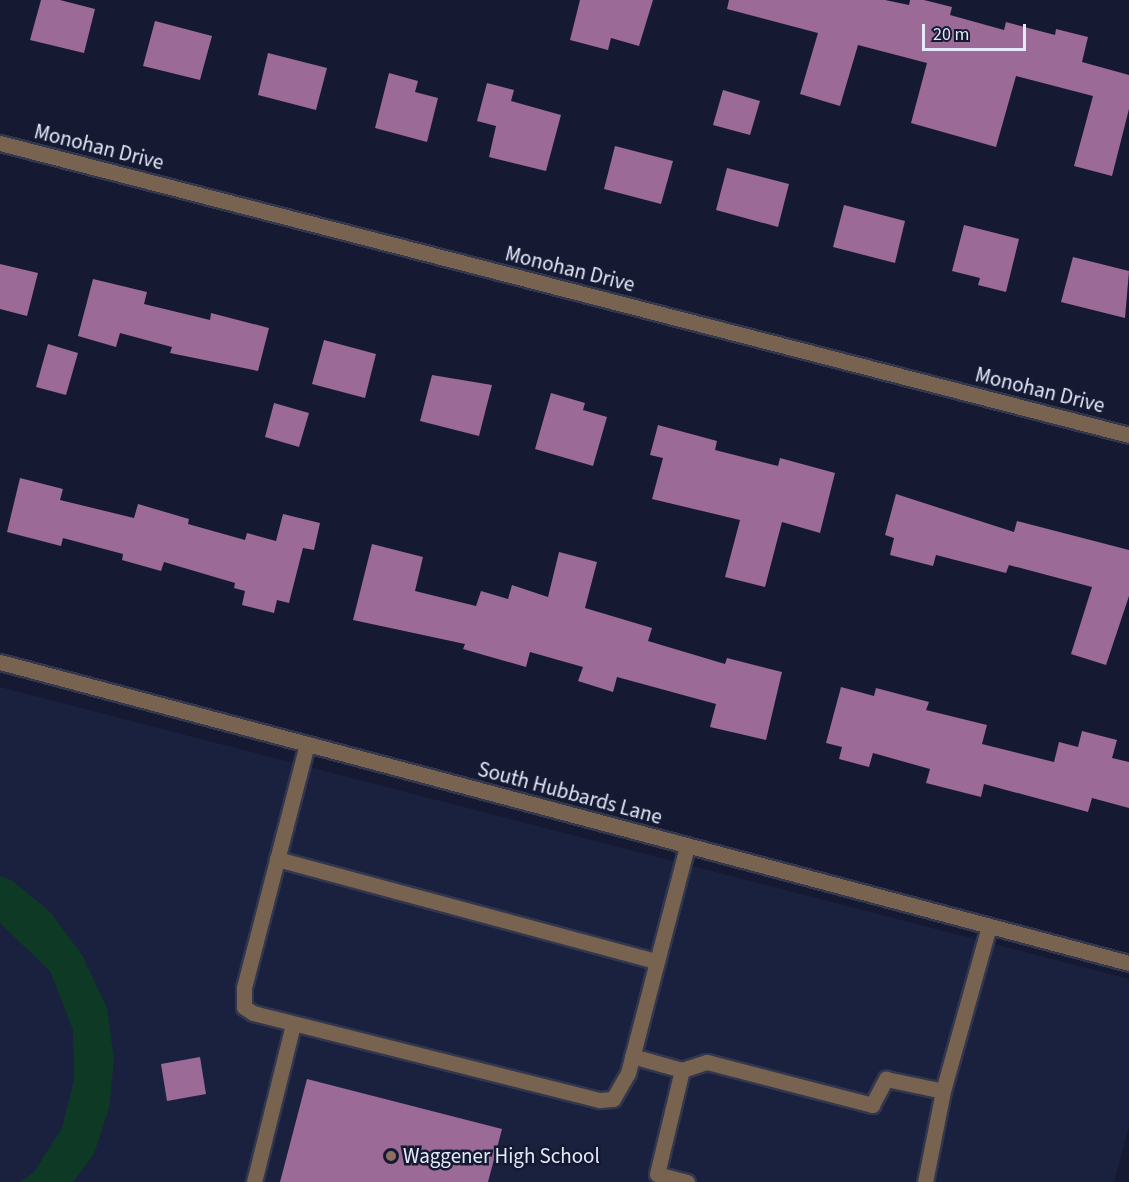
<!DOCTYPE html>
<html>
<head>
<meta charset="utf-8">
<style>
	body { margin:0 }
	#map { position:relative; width:1129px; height:1182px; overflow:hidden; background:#151a32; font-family:"Source Sans 3",sans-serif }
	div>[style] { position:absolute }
	.built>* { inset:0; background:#1a213f }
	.green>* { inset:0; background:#0e3925 }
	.building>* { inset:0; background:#9b6a97 }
	.roads { filter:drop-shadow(2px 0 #32374e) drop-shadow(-2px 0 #32374e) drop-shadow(0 2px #32374e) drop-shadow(0 -2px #32374e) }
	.service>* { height:15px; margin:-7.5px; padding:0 7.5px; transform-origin:7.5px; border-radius:7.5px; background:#786350 }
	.minor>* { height:15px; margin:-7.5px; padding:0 7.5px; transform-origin:7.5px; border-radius:7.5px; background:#786350 }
	.tertiary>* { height:15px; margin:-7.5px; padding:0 7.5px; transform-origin:7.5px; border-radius:7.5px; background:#786350 }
	.dots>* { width:16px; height:16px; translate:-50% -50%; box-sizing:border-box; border:3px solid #151a32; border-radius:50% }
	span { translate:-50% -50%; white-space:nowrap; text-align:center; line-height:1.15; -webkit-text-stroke:5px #151a32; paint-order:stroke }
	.street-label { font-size:21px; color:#e4eafa }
	.poi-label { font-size:21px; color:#e4eafa }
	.left { translate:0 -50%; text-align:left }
	.scale { position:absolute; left:922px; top:24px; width:104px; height:27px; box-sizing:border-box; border:3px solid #e4eafa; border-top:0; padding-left:8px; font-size:18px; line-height:21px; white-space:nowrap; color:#e4eafa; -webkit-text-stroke:4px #151a32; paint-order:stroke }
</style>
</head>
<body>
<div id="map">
	<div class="built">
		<i style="clip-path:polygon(0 687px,1129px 979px,1129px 1126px,1114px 1182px,0 1182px)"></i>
	</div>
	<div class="green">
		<i style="clip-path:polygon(0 876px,13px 881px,51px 913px,82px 955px,107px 1008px,114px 1060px,109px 1108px,94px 1154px,73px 1182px,20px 1182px,34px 1172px,62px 1128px,74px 1080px,73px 1030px,50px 971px,0 923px)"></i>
	</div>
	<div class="building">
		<i style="clip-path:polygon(41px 0,60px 0,95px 9px,84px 53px,30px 40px)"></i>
		<i style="clip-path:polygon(580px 0,653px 0,639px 46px,611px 38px,608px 50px,570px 40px)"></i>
		<i style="clip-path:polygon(729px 0,885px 0,909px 5px,910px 0,924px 0,952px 7px,950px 15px,1004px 30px,1006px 22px,1055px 35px,1056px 29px,1088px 37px,1082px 62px,1129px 75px,1129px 109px,1112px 176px,1074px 166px,1093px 96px,1016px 76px,996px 147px,911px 123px,927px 63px,858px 45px,840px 106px,800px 94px,818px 33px,727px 9px)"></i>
		<i style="clip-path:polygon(155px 21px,212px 36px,200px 80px,143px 66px)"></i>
		<i style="clip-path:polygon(268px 53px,327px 68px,316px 110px,258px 95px)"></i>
		<i style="clip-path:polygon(389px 73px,418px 81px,415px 92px,438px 98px,427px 142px,375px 128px)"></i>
		<i style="clip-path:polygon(487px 83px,514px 90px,511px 101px,561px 115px,546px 171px,489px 157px,496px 126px,477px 121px)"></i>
		<i style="clip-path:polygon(723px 90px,760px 101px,750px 135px,713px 125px)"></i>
		<i style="clip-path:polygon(615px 146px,673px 161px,661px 204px,604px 189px)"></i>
		<i style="clip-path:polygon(727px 168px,789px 184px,778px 227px,716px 210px)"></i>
		<i style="clip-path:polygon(844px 205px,905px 221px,895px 263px,833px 247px)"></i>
		<i style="clip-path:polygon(964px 225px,1019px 239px,1006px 292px,978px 285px,980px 278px,952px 271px)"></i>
		<i style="clip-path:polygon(1073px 257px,1129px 271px,1125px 318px,1061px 302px)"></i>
		<i style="clip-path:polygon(0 264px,38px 273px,27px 316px,0 309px)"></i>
		<i style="clip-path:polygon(93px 279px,147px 292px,144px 304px,210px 320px,211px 313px,269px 328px,258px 371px,170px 353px,172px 347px,120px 333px,116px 347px,78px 336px)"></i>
		<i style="clip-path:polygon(324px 340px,376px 354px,365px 398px,312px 384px)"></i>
		<i style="clip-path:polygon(48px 344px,78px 353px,66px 395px,36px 387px)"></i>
		<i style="clip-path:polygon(432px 375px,492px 385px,479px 436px,420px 421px)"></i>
		<i style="clip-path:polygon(551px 393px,585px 403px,583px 410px,607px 417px,593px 466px,535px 449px)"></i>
		<i style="clip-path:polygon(274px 403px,309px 413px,299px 447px,265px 437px)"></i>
		<i style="clip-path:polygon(658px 425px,717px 441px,715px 450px,778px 466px,780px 458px,835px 473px,820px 533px,782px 522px,765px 587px,725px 577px,740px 520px,652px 499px,663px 458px,650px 455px)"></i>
		<i style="clip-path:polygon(20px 478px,63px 489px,60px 500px,134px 518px,138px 504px,189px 519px,188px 524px,245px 540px,247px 533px,276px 541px,283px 514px,320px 523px,314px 550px,303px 548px,289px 603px,277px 600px,274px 613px,242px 605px,245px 591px,234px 588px,235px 583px,164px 562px,161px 571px,122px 560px,123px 554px,63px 538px,61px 546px,7px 532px)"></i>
		<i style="clip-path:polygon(896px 494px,1014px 532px,1017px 521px,1129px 550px,1129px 596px,1106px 665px,1071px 654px,1092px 587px,1009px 565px,1006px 573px,936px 555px,933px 566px,890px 555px,894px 538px,885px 535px)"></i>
		<i style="clip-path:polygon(372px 544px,423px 557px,415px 591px,476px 606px,481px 591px,508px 599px,512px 585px,548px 597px,559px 552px,597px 562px,585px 608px,652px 628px,648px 641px,725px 664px,727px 658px,782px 672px,766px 740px,710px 727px,716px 704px,617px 677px,613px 692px,578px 681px,583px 667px,530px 652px,526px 667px,463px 649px,465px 644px,353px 620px)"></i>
		<i style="clip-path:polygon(841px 687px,874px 696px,876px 688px,929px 702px,926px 710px,987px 725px,982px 744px,1054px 762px,1059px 742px,1078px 747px,1082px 731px,1117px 740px,1112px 758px,1129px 762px,1129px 808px,1092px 798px,1088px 812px,984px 784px,981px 797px,926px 783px,930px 769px,873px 753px,869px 767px,839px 759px,842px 747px,826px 743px)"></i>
		<i style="clip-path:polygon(200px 1057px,206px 1094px,167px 1101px,161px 1064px)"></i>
		<i style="clip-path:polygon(307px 1079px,502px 1129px,488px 1182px,280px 1182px)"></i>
	</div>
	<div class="roads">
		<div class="service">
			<i style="left:307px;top:744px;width:252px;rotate:104.5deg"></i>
			<i style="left:244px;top:988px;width:19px;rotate:90deg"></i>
			<i style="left:244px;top:1007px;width:11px;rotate:34deg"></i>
			<i style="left:253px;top:1013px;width:358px;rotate:14.1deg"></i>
			<i style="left:600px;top:1100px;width:13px;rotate:-4deg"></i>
			<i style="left:613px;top:1099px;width:30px;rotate:-60deg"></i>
			<i style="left:628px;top:1073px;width:235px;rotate:-75.4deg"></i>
			<i style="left:277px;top:859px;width:392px;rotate:15.1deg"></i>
			<i style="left:632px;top:1056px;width:52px;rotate:15.6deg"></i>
			<i style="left:254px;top:1182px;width:163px;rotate:-76.1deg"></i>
			<i style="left:687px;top:1182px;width:31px;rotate:-165deg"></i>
			<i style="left:657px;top:1174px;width:107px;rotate:-76.5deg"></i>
			<i style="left:682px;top:1070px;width:26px;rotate:-18deg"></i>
			<i style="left:707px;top:1062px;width:171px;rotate:14.6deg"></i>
			<i style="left:872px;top:1105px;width:30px;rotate:-62deg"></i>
			<i style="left:886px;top:1079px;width:58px;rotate:11.9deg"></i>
			<i style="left:925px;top:1182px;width:93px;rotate:-78.8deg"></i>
			<i style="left:943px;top:1091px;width:171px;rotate:-74.4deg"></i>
		</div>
		<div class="minor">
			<i style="left:0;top:143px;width:1166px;rotate:14.5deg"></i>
		</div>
		<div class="tertiary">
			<i style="left:0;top:662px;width:1168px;rotate:14.93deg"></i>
		</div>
	</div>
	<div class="dots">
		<i style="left:391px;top:1156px;background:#8d6e63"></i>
	</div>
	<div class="street-label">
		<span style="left:99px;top:147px;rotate:14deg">Monohan Drive</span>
		<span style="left:570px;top:269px;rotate:14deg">Monohan Drive</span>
		<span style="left:1040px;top:390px;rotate:14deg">Monohan Drive</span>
		<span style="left:570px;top:793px;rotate:15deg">South Hubbards Lane</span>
	</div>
	<div class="poi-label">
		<span class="left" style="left:403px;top:1156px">Waggener High School</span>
	</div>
	<div class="scale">20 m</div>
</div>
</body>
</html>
